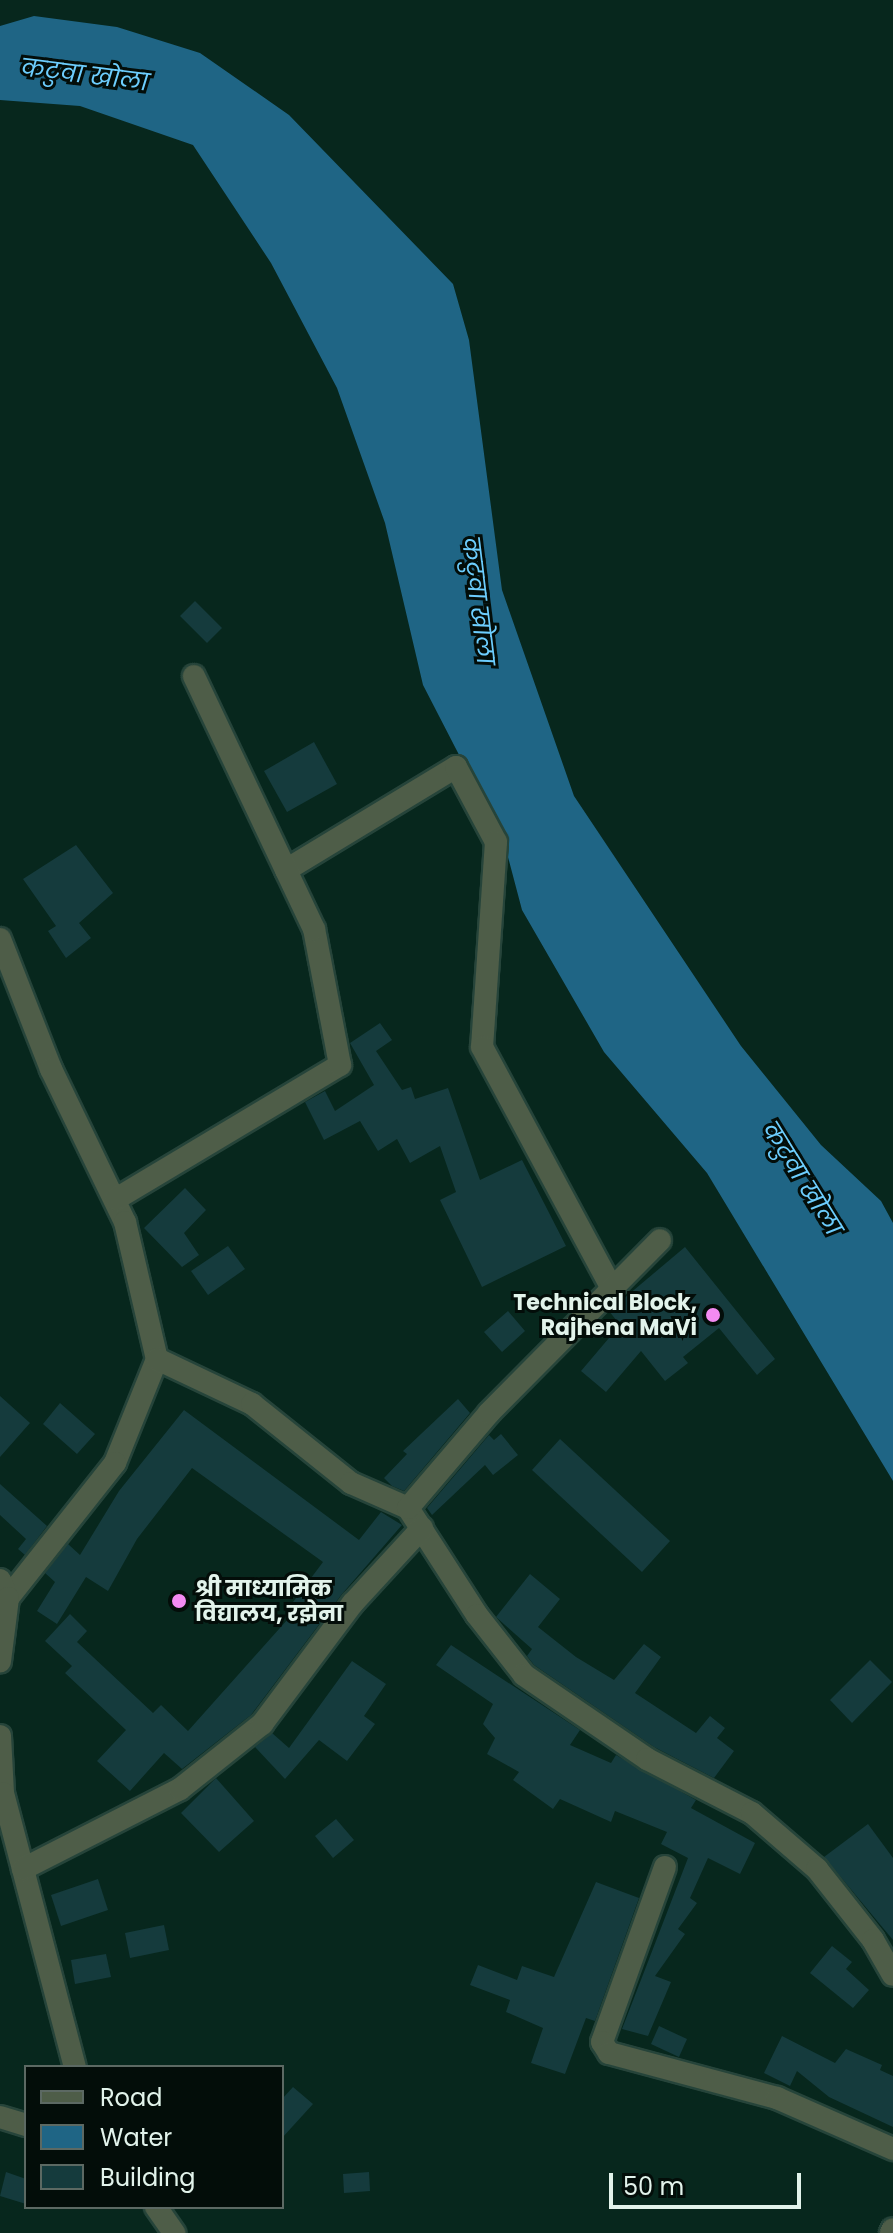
<!DOCTYPE html>
<html>
<head>
<meta charset="utf-8">
<style>
	body { margin:0 }
	#map { position:relative; width:893px; height:2233px; overflow:hidden; background:#07271d; font-family:Poppins,"Noto Sans Devanagari",sans-serif }
	div>[style] { position:absolute }
	.water>* { inset:0; background:#1f6585 }
	.building>* { inset:0; background:#153b3d }
	.roads { filter:drop-shadow(2px 0 #26443a) drop-shadow(-2px 0 #26443a) drop-shadow(0 2px #26443a) drop-shadow(0 -2px #26443a) }
	.minor>* { height:22px; margin:-11px; padding:0 11px; transform-origin:11px; border-radius:11px; background:#4e5d48 }
	.dots>* { width:22px; height:22px; translate:-50% -50%; box-sizing:border-box; border:4px solid #030d09; border-radius:50% }
	span { translate:-50% -50%; white-space:nowrap; text-align:center; line-height:1.15; -webkit-text-stroke:6px #030d09; paint-order:stroke }
	.poi-label { font-size:22px; color:#e2f3eb; font-weight:700 }
	.right { translate:-100% -50%; text-align:right }
	.left { translate:0 -50%; text-align:left }
	.water-label { font-size:24px; color:#6dcefe; font-style:italic }
	.legend { position:absolute; left:24px; top:2065px; width:260px; height:144px; box-sizing:border-box; background:#030d09; border:2px solid #5c6963; margin:0; padding:10px 14px; list-style:none; font-size:24px; color:#e2f3eb }
	.legend li { display:flex; align-items:center; gap:16px; height:40px }
	.legend b { width:40px; border:2px solid #5c6963 }
	.scale { position:absolute; left:609px; top:2173px; width:192px; height:36px; box-sizing:border-box; border:4px solid #e2f3eb; border-top:0; padding-left:10px; font-size:24px; line-height:28px; white-space:nowrap; color:#e2f3eb; -webkit-text-stroke:6px #030d09; paint-order:stroke }
</style>
</head>
<body>
<div id="map">
	<div class="water">
		<i style="clip-path:polygon(34px 16px,117px 27px,200px 53px,289px 115px,453px 284px,469px 340px,502px 590px,574px 796px,741px 1046px,821px 1145px,881px 1201px,893px 1223px,893px 1481px,707px 1173px,604px 1052px,522px 910px,504px 842px,423px 685px,385px 523px,337px 388px,271px 263px,193px 145px,80px 106px,0 100px,0 26px)"></i>
	</div>
	<div class="building">
		<i style="clip-path:polygon(195px 601px,222px 628px,207px 643px,180px 616px)"></i>
		<i style="clip-path:polygon(314px 742px,337px 784px,287px 812px,264px 771px)"></i>
		<i style="clip-path:polygon(76px 845px,113px 893px,79px 923px,91px 938px,66px 958px,48px 931px,56px 926px,23px 879px)"></i>
		<i style="clip-path:polygon(380px 1023px,392px 1040px,376px 1051px,402px 1090px,411px 1087px,415px 1099px,448px 1088px,480px 1180px,522px 1160px,566px 1246px,482px 1287px,440px 1200px,456px 1192px,440px 1146px,410px 1163px,397px 1139px,378px 1151px,360px 1121px,324px 1140px,305px 1102px,325px 1091px,335px 1111px,374px 1085px,350px 1043px)"></i>
		<i style="clip-path:polygon(185px 1188px,206px 1210px,184px 1233px,199px 1255px,182px 1267px,144px 1228px)"></i>
		<i style="clip-path:polygon(228px 1246px,245px 1269px,208px 1295px,191px 1271px)"></i>
		<i style="clip-path:polygon(685px 1247px,775px 1359px,757px 1375px,719px 1328px,683px 1357px,688px 1363px,665px 1381px,641px 1351px,606px 1392px,581px 1371px,620px 1325px,609px 1311px)"></i>
		<i style="clip-path:polygon(508px 1311px,525px 1331px,502px 1352px,484px 1332px)"></i>
		<i style="clip-path:polygon(0 1396px,30px 1423px,0 1457px)"></i>
		<i style="clip-path:polygon(458px 1399px,470px 1413px,404px 1491px,392px 1486px,384px 1478px,407px 1454px,403px 1451px)"></i>
		<i style="clip-path:polygon(60px 1403px,95px 1434px,77px 1454px,43px 1424px)"></i>
		<i style="clip-path:polygon(184px 1410px,359px 1540px,381px 1512px,402px 1525px,342px 1594px,251px 1715px,182px 1769px,164px 1753px,130px 1791px,97px 1761px,126px 1730px,65px 1673px,72px 1666px,45px 1641px,70px 1614px,87px 1631px,77px 1642px,153px 1713px,161px 1705px,188px 1731px,296px 1610px,290px 1606px,323px 1562px,192px 1468px,137px 1539px,108px 1591px,86px 1577px,57px 1624px,37px 1611px,55px 1582px,45px 1573px,68px 1544px,80px 1555px,119px 1491px)"></i>
		<i style="clip-path:polygon(501px 1434px,518px 1455px,493px 1475px,485px 1465px,432px 1515px,427px 1508px,489px 1435px,494px 1440px)"></i>
		<i style="clip-path:polygon(560px 1439px,670px 1541px,642px 1572px,532px 1470px)"></i>
		<i style="clip-path:polygon(0 1484px,47px 1526px,25px 1555px,18px 1549px,26px 1539px,0 1515px)"></i>
		<i style="clip-path:polygon(530px 1574px,560px 1599px,538px 1627px,576px 1657px,614px 1680px,644px 1644px,661px 1657px,635px 1693px,696px 1733px,710px 1716px,725px 1728px,717px 1738px,734px 1751px,714px 1778px,654px 1747px,534px 1665px,527px 1656px,532px 1649px,496px 1617px)"></i>
		<i style="clip-path:polygon(451px 1645px,580px 1730px,570px 1745px,611px 1763px,616px 1755px,696px 1800px,691px 1808px,755px 1843px,740px 1874px,708px 1858px,690px 1898px,697px 1903px,678px 1929px,685px 1934px,655px 1976px,671px 1982px,648px 2036px,622px 2029px,688px 1858px,661px 1844px,667px 1832px,615px 1811px,611px 1822px,560px 1799px,553px 1809px,513px 1780px,519px 1772px,487px 1754px,495px 1738px,483px 1724px,493px 1704px,436px 1665px)"></i>
		<i style="clip-path:polygon(870px 1660px,892px 1682px,852px 1723px,830px 1700px)"></i>
		<i style="clip-path:polygon(352px 1661px,386px 1684px,364px 1716px,375px 1724px,347px 1761px,319px 1740px,285px 1779px,255px 1747px,272px 1733px,289px 1748px)"></i>
		<i style="clip-path:polygon(216px 1778px,254px 1821px,219px 1852px,181px 1813px)"></i>
		<i style="clip-path:polygon(336px 1819px,354px 1840px,333px 1858px,315px 1836px)"></i>
		<i style="clip-path:polygon(868px 1824px,893px 1858px,893px 1940px,824px 1857px)"></i>
		<i style="clip-path:polygon(98px 1879px,108px 1910px,61px 1926px,51px 1895px)"></i>
		<i style="clip-path:polygon(596px 1882px,639px 1898px,595px 2021px,586px 2018px,565px 2074px,531px 2063px,543px 2028px,506px 2012px,510px 2000px,470px 1985px,478px 1965px,517px 1980px,522px 1966px,554px 1977px)"></i>
		<i style="clip-path:polygon(164px 1925px,169px 1950px,130px 1958px,125px 1933px)"></i>
		<i style="clip-path:polygon(832px 1946px,852px 1962px,846px 1969px,869px 1990px,853px 2008px,810px 1973px)"></i>
		<i style="clip-path:polygon(106px 1954px,111px 1977px,75px 1984px,71px 1960px)"></i>
		<i style="clip-path:polygon(659px 2026px,687px 2039px,679px 2057px,651px 2044px)"></i>
		<i style="clip-path:polygon(782px 2036px,835px 2063px,846px 2049px,882px 2065px,880px 2070px,893px 2076px,893px 2127px,829px 2097px,797px 2071px,790px 2086px,764px 2073px)"></i>
		<i style="clip-path:polygon(293px 2087px,313px 2104px,282px 2138px,282px 2099px)"></i>
		<i style="clip-path:polygon(6px 2172px,26px 2179px,26px 2204px,0 2196px)"></i>
		<i style="clip-path:polygon(369px 2172px,370px 2191px,344px 2193px,343px 2174px)"></i>
	</div>
	<div class="roads">
		<div class="minor">
			<i style="left:286px;top:870px;width:199px;rotate:-31.2deg"></i>
			<i style="left:456px;top:767px;width:85px;rotate:61.9deg"></i>
			<i style="left:496px;top:842px;width:205px;rotate:93.9deg"></i>
			<i style="left:482px;top:1047px;width:274px;rotate:61.7deg"></i>
			<i style="left:0;top:939px;width:140px;rotate:68.6deg"></i>
			<i style="left:51px;top:1069px;width:170px;rotate:64.2deg"></i>
			<i style="left:125px;top:1222px;width:141px;rotate:76.9deg"></i>
			<i style="left:157px;top:1359px;width:112px;rotate:112deg"></i>
			<i style="left:115px;top:1463px;width:172px;rotate:128.4deg"></i>
			<i style="left:116px;top:1199px;width:261px;rotate:-30.9deg"></i>
			<i style="left:340px;top:1065px;width:138px;rotate:-100.8deg"></i>
			<i style="left:314px;top:929px;width:280px;rotate:-115.4deg"></i>
			<i style="left:157px;top:1359px;width:105px;rotate:25.3deg"></i>
			<i style="left:252px;top:1404px;width:127px;rotate:38.6deg"></i>
			<i style="left:351px;top:1483px;width:62px;rotate:23.7deg"></i>
			<i style="left:408px;top:1508px;width:127px;rotate:57.2deg"></i>
			<i style="left:477px;top:1615px;width:76px;rotate:51.9deg"></i>
			<i style="left:524px;top:1675px;width:149px;rotate:34.3deg"></i>
			<i style="left:647px;top:1759px;width:118px;rotate:27.2deg"></i>
			<i style="left:752px;top:1813px;width:86px;rotate:40.7deg"></i>
			<i style="left:817px;top:1869px;width:90px;rotate:51.7deg"></i>
			<i style="left:873px;top:1940px;width:40px;rotate:60.3deg"></i>
			<i style="left:408px;top:1508px;width:125px;rotate:-49.5deg"></i>
			<i style="left:489px;top:1413px;width:243px;rotate:-45.3deg"></i>
			<i style="left:0;top:1580px;width:20px;rotate:66deg"></i>
			<i style="left:8px;top:1598px;width:64px;rotate:97.2deg"></i>
			<i style="left:0;top:1736px;width:57px;rotate:87deg"></i>
			<i style="left:3px;top:1793px;width:283px;rotate:75.3deg"></i>
			<i style="left:665px;top:1867px;width:186px;rotate:109.8deg"></i>
			<i style="left:602px;top:2042px;width:13px;rotate:58deg"></i>
			<i style="left:609px;top:2053px;width:174px;rotate:15deg"></i>
			<i style="left:777px;top:2098px;width:127px;rotate:23.7deg"></i>
			<i style="left:23px;top:1869px;width:176px;rotate:-27deg"></i>
			<i style="left:180px;top:1789px;width:105px;rotate:-38.4deg"></i>
			<i style="left:262px;top:1724px;width:151px;rotate:-53.1deg"></i>
			<i style="left:353px;top:1603px;width:102px;rotate:-47.4deg"></i>
			<i style="left:0;top:2117px;width:27px;rotate:17deg"></i>
			<i style="left:156px;top:2207px;width:32px;rotate:55deg"></i>
			<i style="left:891px;top:2233px;width:4px;rotate:-63deg"></i>
		</div>
	</div>
	<div class="dots">
		<i style="left:713px;top:1315px;background:#f38af2"></i>
		<i style="left:179px;top:1601px;background:#f38af2"></i>
	</div>
	<div class="poi-label">
		<span class="right" style="left:697px;top:1315px">Technical Block,<br>Rajhena MaVi</span>
		<span class="left" style="left:195px;top:1601px">श्री माध्यामिक<br>विद्यालय, रझेना</span>
	</div>
	<div class="water-label">
		<span style="left:85px;top:75px;rotate:7deg">कटुवा खोला</span>
		<span style="left:478px;top:601px;rotate:83deg">कटुवा खोला</span>
		<span style="left:802px;top:1179px;rotate:58deg">कटुवा खोला</span>
	</div>
	<ul class="legend">
	<li><b style="height:10px;background:#4e5d48"></b>Road</li>
	<li><b style="height:22px;background:#1f6585"></b>Water</li>
	<li><b style="height:22px;background:#153b3d"></b>Building</li>
	</ul>
	<div class="scale">50 m</div>
</div>
</body>
</html>
